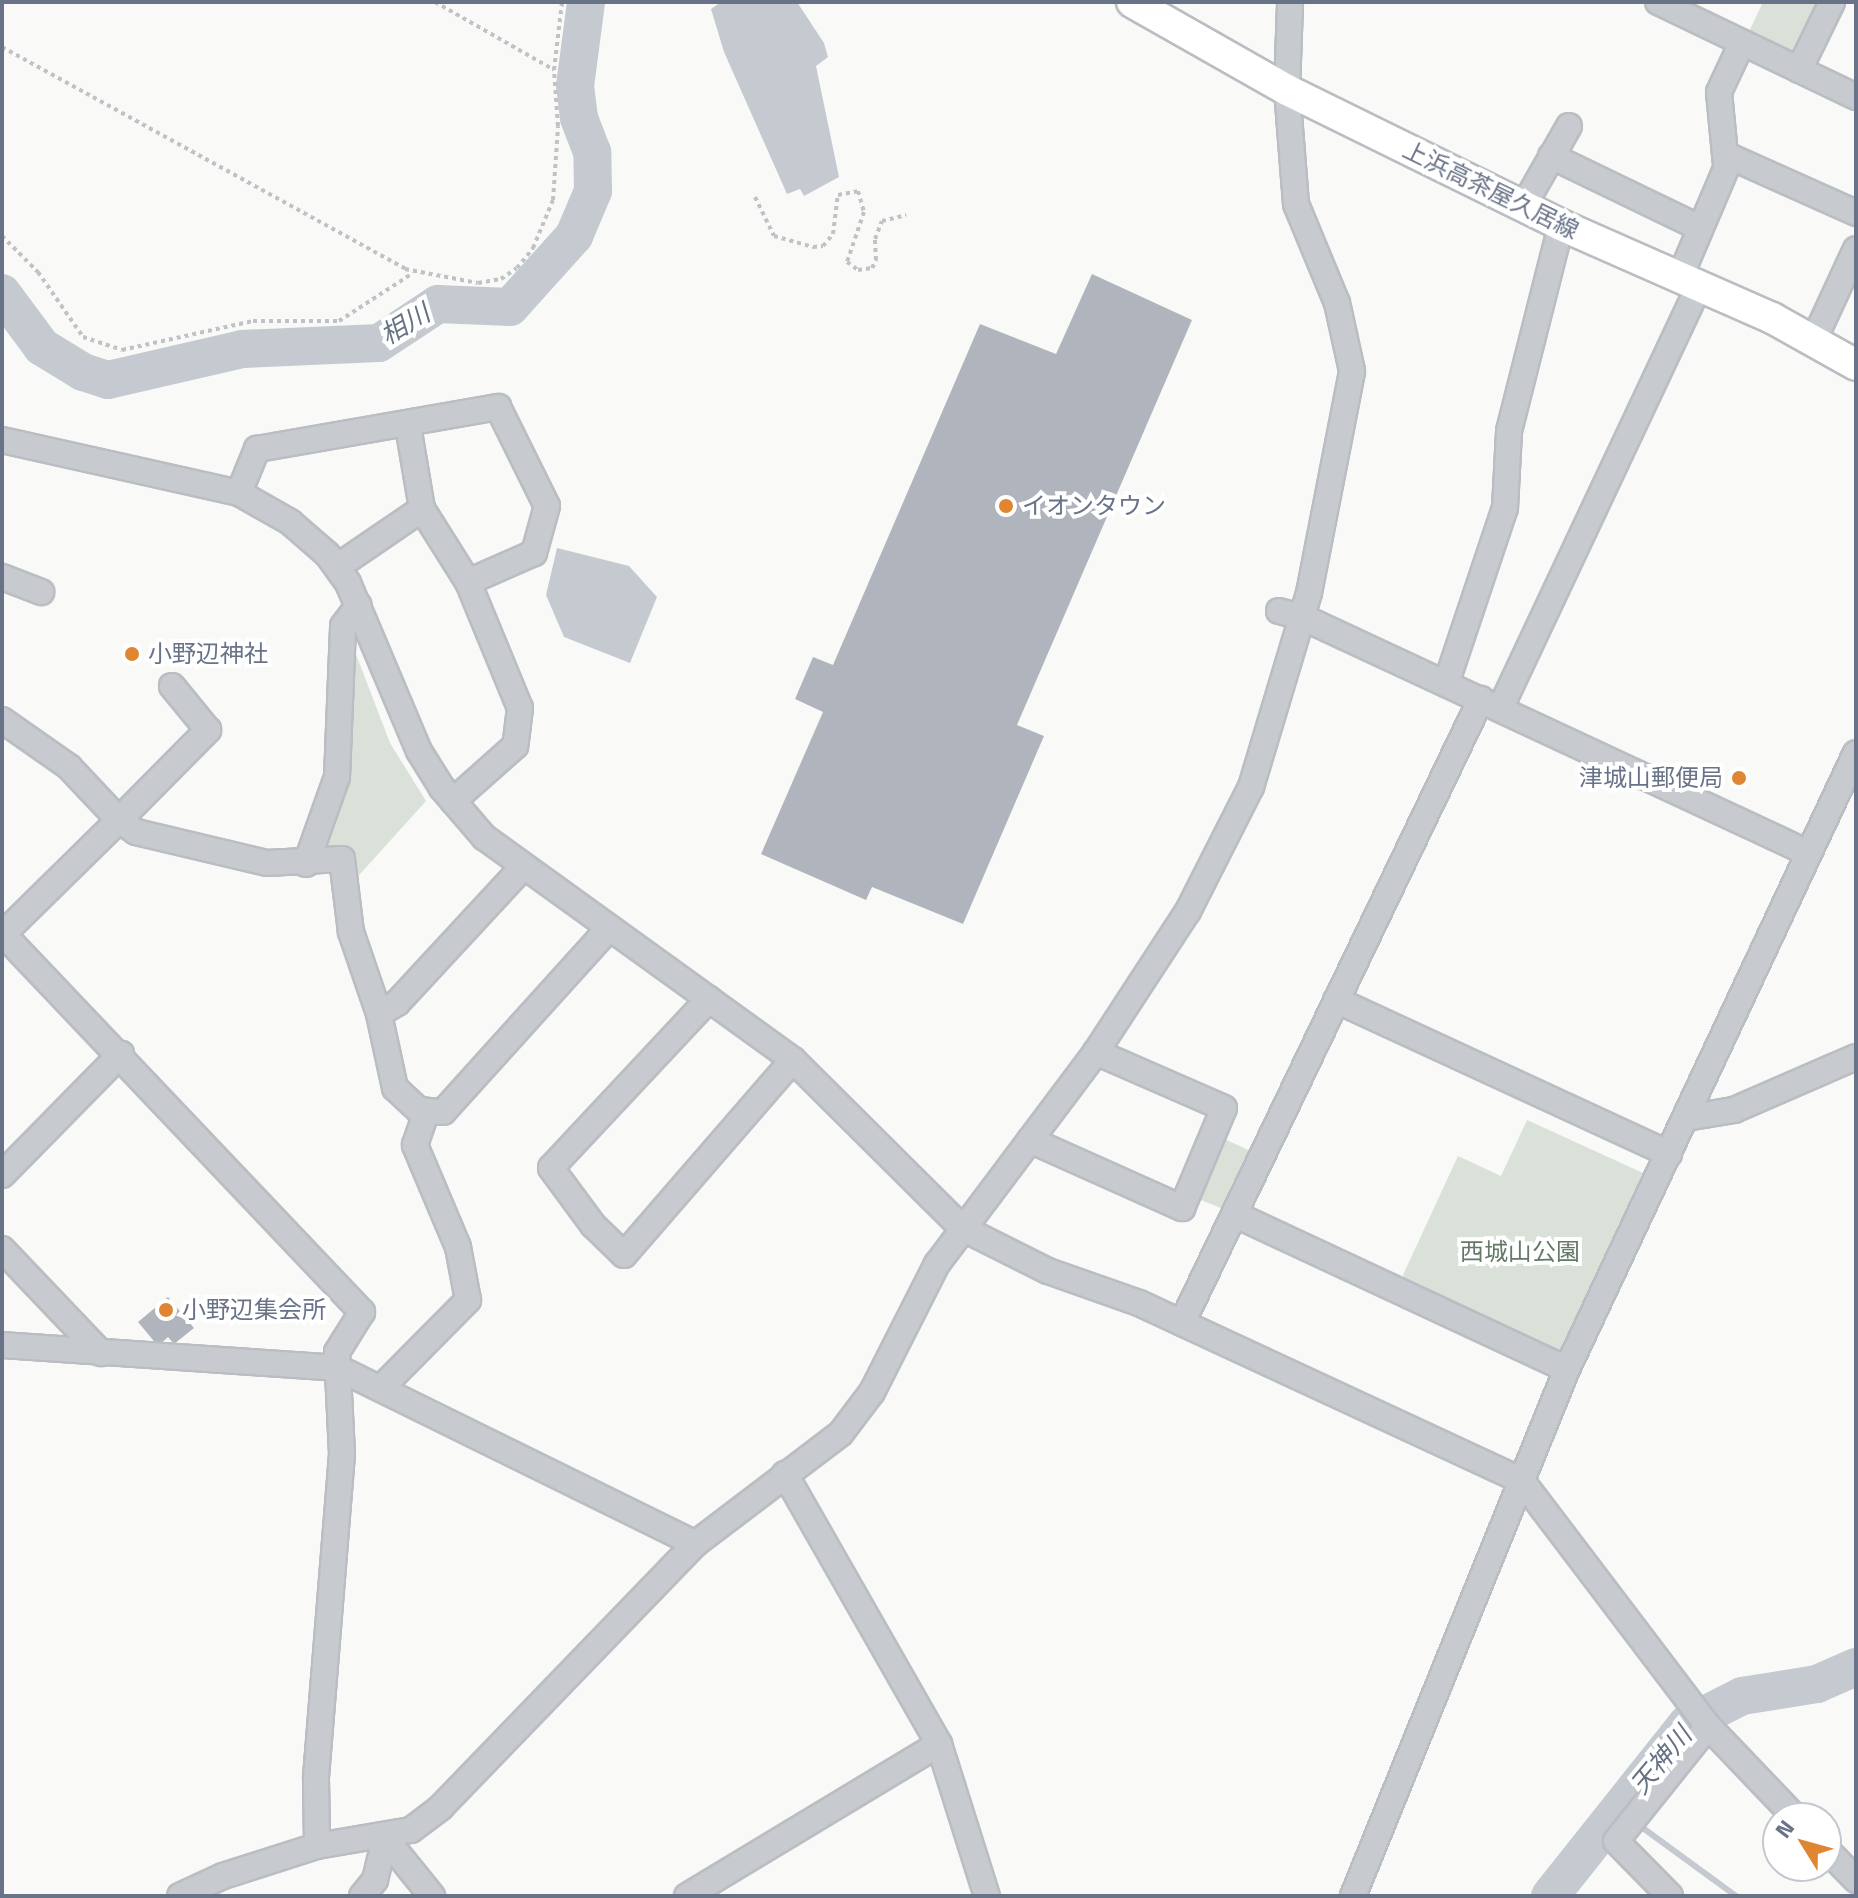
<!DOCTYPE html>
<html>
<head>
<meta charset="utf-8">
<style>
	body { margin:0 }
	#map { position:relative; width:1858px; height:1898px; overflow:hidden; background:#f9f9f7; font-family:"Titillium Web","Noto Sans JP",sans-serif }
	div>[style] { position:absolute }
	.green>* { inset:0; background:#dae1d8 }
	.water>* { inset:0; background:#c5cad0 }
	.stream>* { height:6px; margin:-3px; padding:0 3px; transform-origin:3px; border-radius:3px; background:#c5cad0 }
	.river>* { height:38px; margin:-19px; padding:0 19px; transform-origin:19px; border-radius:19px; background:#c5cad0 }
	.building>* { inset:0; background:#b0b5bd }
	.path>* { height:4px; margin-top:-2px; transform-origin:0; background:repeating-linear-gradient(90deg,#c1c2c5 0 4px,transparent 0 8px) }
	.roads { filter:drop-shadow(2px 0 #babdc2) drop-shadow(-2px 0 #babdc2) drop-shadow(0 2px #babdc2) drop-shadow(0 -2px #babdc2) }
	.minor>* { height:24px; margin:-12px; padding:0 12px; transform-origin:12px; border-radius:12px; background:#c7cace }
	.major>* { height:30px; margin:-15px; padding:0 15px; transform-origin:15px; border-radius:15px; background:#fff }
	.dots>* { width:22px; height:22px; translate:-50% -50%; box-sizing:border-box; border:4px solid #fff; border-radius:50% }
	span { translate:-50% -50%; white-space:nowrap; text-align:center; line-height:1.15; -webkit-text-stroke:8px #fff; paint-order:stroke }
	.street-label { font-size:24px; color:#697388 }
	.poi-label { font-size:24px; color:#697388 }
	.left { translate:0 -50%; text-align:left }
	.right { translate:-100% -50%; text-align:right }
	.park-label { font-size:24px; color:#647a65 }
	.water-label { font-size:26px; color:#657383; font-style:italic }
	.frame { position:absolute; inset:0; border:4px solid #697388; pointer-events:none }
	.north { position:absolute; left:1762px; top:1802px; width:80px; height:80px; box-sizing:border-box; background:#fff; border:2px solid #c3c7cf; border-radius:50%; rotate:307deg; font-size:22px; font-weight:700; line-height:32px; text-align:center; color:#697388 }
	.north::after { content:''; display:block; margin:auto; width:28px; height:36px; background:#e08531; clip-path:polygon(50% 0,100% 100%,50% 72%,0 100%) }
</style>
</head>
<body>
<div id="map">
	<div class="green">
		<i style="clip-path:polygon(1763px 2px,1825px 2px,1792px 57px,1747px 36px)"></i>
		<i style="clip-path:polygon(349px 636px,390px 743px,426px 801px,351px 884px,318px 849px)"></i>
		<i style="clip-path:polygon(1527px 1120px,1643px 1173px,1561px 1352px,1554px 1356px,1408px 1287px,1403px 1275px,1458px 1156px,1501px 1176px)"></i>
		<i style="clip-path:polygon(1222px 1138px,1255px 1153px,1228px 1211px,1196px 1198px)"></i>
	</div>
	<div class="water">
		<i style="clip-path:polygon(721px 2px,797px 2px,824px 43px,828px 57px,816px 66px,839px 177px,804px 196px,800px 189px,787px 194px,724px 52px,711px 9px)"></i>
		<i style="clip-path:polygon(557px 548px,629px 566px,657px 597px,630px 663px,564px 637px,546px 595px)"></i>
	</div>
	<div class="stream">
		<i style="left:1636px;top:1823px;width:124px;rotate:36.1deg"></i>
	</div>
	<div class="river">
		<i style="left:2px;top:293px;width:67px;rotate:53.5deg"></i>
		<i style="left:42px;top:347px;width:48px;rotate:31.4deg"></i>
		<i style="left:83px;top:372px;width:26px;rotate:18deg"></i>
		<i style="left:108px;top:380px;width:138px;rotate:-13deg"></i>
		<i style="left:242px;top:349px;width:137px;rotate:-2.5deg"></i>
		<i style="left:379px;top:343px;width:71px;rotate:-33.5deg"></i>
		<i style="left:438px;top:304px;width:72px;rotate:2.4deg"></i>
		<i style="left:510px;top:307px;width:96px;rotate:-48deg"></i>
		<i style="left:574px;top:236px;width:49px;rotate:-67.1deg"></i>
		<i style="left:593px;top:191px;width:39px;rotate:-91deg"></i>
		<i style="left:592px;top:152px;width:36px;rotate:-111deg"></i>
		<i style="left:579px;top:118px;width:32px;rotate:-97deg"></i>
		<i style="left:575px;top:86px;width:85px;rotate:-82.5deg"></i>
		<i style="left:1550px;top:1896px;width:220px;rotate:-51.5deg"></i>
		<i style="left:1687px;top:1724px;width:62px;rotate:-27deg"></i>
		<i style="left:1742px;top:1696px;width:76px;rotate:-9.1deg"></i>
		<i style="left:1817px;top:1684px;width:43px;rotate:-23.6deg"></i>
	</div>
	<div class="building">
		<i style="clip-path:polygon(1092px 274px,1192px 320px,1017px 725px,1044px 736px,963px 924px,872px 887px,866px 900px,761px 854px,823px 712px,795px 699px,813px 657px,833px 665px,980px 324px,1056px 354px)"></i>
		<i style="clip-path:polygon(168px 1297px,194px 1328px,174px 1344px,168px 1337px,158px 1346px,138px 1322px)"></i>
	</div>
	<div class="path">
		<i style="left:435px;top:2px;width:137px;rotate:29.7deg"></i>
		<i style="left:2px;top:47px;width:460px;rotate:28.8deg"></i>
		<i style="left:405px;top:269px;width:74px;rotate:10.9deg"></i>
		<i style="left:478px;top:283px;width:23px;rotate:-10deg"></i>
		<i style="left:501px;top:279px;width:19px;rotate:-35deg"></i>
		<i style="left:517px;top:268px;width:26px;rotate:-51deg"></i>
		<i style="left:533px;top:248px;width:52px;rotate:-67.4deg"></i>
		<i style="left:553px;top:200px;width:74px;rotate:-86.1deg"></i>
		<i style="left:558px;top:126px;width:56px;rotate:-94.1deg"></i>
		<i style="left:554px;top:70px;width:68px;rotate:-83.3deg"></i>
		<i style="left:755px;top:197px;width:43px;rotate:64deg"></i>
		<i style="left:774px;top:236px;width:41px;rotate:15.8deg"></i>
		<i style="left:813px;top:247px;width:10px;rotate:-6deg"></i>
		<i style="left:823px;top:246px;width:16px;rotate:-50deg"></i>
		<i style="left:833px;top:234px;width:39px;rotate:-83deg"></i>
		<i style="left:838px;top:195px;width:20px;rotate:-11deg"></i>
		<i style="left:858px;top:191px;width:22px;rotate:74deg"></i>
		<i style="left:864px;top:212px;width:53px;rotate:108.8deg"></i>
		<i style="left:847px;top:262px;width:14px;rotate:36deg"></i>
		<i style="left:858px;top:270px;width:14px;rotate:-8deg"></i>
		<i style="left:872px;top:268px;width:9px;rotate:-63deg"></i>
		<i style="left:876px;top:260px;width:21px;rotate:-93deg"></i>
		<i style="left:875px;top:239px;width:19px;rotate:-69deg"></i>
		<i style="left:882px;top:221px;width:25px;rotate:-14deg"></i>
		<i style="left:2px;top:236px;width:51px;rotate:45deg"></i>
		<i style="left:38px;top:272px;width:79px;rotate:55.3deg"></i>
		<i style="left:83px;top:337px;width:41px;rotate:18.4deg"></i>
		<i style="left:122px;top:350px;width:134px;rotate:-12.5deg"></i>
		<i style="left:253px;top:321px;width:86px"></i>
		<i style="left:339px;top:321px;width:88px;rotate:-33deg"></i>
	</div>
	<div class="roads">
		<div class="minor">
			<i style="left:1658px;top:2px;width:220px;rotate:25.6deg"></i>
			<i style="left:1799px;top:70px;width:76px;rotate:-64.1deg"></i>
			<i style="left:1551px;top:156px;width:165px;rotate:25.8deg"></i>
			<i style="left:1726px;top:165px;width:73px;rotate:-95.5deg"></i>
			<i style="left:1719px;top:92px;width:54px;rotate:-64.9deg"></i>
			<i style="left:1523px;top:207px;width:93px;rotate:-60.4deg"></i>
			<i style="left:1680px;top:277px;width:130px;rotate:-67deg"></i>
			<i style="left:1731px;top:157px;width:137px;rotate:24.1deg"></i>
			<i style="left:1813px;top:342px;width:102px;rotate:-65.2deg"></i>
			<i style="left:408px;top:426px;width:84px;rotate:80.4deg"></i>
			<i style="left:422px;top:509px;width:86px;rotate:57.8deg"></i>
			<i style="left:2px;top:440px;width:243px;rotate:12.6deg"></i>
			<i style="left:239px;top:493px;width:59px;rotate:29.6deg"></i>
			<i style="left:290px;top:522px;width:49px;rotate:40.9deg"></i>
			<i style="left:327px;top:554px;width:36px;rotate:54deg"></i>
			<i style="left:348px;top:583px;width:182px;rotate:67.1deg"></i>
			<i style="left:419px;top:751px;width:44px;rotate:58.1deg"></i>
			<i style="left:442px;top:788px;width:65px;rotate:49.4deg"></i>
			<i style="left:484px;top:837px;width:381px;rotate:35.8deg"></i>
			<i style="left:793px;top:1060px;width:238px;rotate:44.8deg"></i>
			<i style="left:962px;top:1228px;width:96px;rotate:26.6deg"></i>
			<i style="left:1048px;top:1271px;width:96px;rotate:19.4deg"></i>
			<i style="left:1139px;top:1303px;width:422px;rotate:24.9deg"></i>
			<i style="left:1522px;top:1481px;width:308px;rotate:52.8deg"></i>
			<i style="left:1708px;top:1726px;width:127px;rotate:46.3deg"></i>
			<i style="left:239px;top:493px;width:48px;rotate:-67.8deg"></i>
			<i style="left:257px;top:449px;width:245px;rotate:-9.9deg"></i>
			<i style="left:498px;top:407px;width:110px;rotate:63.7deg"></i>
			<i style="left:547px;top:506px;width:49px;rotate:105.5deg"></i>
			<i style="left:534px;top:553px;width:72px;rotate:156.3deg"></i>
			<i style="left:468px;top:582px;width:136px;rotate:67.6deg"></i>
			<i style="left:520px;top:708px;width:38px;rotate:97deg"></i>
			<i style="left:515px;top:746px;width:83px;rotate:138.4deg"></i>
			<i style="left:337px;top:567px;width:103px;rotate:-34.3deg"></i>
			<i style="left:2px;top:577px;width:42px;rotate:21deg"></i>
			<i style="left:1279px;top:611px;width:24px;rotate:15deg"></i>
			<i style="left:1302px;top:617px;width:25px;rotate:-74deg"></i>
			<i style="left:1309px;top:593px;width:226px;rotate:-79deg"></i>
			<i style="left:1352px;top:371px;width:70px;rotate:-102.4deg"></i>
			<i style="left:1337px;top:303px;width:107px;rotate:-112.5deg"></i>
			<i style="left:1296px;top:204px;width:114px;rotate:-94.5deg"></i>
			<i style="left:1287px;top:90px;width:88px;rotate:-88deg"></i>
			<i style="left:1446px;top:684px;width:186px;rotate:-71.5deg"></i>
			<i style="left:1505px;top:508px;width:77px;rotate:-87deg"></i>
			<i style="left:1509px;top:431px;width:212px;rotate:-75.8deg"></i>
			<i style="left:1500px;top:709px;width:467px;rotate:-64.8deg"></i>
			<i style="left:2px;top:720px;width:82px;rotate:35deg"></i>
			<i style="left:69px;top:767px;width:73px;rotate:46.7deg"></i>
			<i style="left:119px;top:820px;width:127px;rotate:-45.3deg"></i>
			<i style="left:208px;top:730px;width:57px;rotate:-129.3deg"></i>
			<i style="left:306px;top:864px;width:92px;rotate:-70.4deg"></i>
			<i style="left:337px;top:777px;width:151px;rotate:-87.7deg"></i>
			<i style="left:343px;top:626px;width:26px;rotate:-53deg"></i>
			<i style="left:523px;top:867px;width:185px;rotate:132.8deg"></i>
			<i style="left:397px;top:1003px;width:21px;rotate:149deg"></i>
			<i style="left:379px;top:1014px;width:76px;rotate:77.8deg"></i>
			<i style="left:395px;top:1088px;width:33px;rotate:43deg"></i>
			<i style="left:419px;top:1110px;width:24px;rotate:5deg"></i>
			<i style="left:443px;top:1112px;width:248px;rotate:-47.9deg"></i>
			<i style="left:2px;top:933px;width:523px;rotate:46.47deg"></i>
			<i style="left:362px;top:1312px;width:47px;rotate:122deg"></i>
			<i style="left:337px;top:1352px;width:102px;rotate:87.2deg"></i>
			<i style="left:342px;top:1454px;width:326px;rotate:94.6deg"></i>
			<i style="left:316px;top:1779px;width:67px;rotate:89.1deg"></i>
			<i style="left:3px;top:934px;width:163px;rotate:-44.5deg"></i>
			<i style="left:119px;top:820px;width:21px;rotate:35deg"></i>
			<i style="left:136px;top:832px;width:135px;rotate:13.3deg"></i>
			<i style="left:267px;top:863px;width:75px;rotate:-3.1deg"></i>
			<i style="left:342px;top:859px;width:74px;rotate:83deg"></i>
			<i style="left:351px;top:932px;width:87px;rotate:71.1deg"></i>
			<i style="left:709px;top:999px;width:231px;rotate:133.1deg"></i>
			<i style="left:551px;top:1168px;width:71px;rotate:53.6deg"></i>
			<i style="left:593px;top:1225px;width:43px;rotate:44.1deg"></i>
			<i style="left:624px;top:1255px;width:258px;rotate:-49.1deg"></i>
			<i style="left:1336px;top:1000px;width:367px;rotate:24.8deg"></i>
			<i style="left:1686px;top:1118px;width:49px;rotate:-9.5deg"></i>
			<i style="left:1734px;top:1110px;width:133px;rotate:-23.5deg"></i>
			<i style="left:1030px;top:1140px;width:167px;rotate:24.1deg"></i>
			<i style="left:1182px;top:1208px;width:108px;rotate:-67.2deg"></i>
			<i style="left:1224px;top:1108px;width:140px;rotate:-156.4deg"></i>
			<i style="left:2px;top:1175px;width:170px;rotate:-45.5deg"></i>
			<i style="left:1234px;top:1214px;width:367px;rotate:25deg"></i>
			<i style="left:2px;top:1249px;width:144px;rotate:46.4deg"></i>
			<i style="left:1182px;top:1323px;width:692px;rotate:-64.4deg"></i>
			<i style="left:2px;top:1345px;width:337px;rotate:3.9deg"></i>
			<i style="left:338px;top:1368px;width:398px;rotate:26.2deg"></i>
			<i style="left:381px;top:1388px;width:124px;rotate:-45.3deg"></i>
			<i style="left:468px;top:1300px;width:54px;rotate:-100.7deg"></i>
			<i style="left:458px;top:1247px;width:111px;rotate:-112.9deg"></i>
			<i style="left:415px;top:1145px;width:36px;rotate:-71deg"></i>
			<i style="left:939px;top:1744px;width:159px;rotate:72.5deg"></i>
			<i style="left:385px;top:1838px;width:75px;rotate:51deg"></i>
			<i style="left:1826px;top:1849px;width:43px;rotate:45.9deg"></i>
			<i style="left:180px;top:1896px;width:47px;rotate:-24.9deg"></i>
			<i style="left:223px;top:1876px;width:99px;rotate:-17.7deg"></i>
			<i style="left:317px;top:1846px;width:95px;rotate:-9.7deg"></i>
			<i style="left:411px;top:1830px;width:38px;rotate:-37deg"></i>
			<i style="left:441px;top:1807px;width:366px;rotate:-46deg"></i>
			<i style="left:695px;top:1544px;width:183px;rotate:-37.2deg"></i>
			<i style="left:841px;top:1433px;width:51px;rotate:-52.9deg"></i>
			<i style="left:872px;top:1392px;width:144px;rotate:-63.1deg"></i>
			<i style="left:937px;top:1264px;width:265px;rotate:-53.1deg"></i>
			<i style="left:1096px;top:1052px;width:168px;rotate:-56.9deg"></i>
			<i style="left:1188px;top:911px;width:139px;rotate:-63.1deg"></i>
			<i style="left:1251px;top:787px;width:177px;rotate:-73.3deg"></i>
			<i style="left:1302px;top:617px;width:558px;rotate:25deg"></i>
			<i style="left:362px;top:1896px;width:21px;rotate:-51deg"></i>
			<i style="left:375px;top:1880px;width:43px;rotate:-76.6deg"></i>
			<i style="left:687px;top:1896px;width:294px;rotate:-31.1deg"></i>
			<i style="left:939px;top:1744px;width:311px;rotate:-119.7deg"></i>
			<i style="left:1353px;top:1896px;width:569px;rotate:-67.9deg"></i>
			<i style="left:1567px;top:1369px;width:680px;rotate:-64.87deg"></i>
			<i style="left:1670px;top:1896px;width:77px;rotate:-134.5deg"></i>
			<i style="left:1616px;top:1841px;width:147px;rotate:-51.3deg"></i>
		</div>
		<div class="major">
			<i style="left:1132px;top:2px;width:178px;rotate:29.6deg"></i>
			<i style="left:1287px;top:90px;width:305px;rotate:26.2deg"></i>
			<i style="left:1561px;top:225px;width:231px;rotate:23.8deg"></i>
			<i style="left:1772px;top:318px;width:96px;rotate:29.2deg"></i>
		</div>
	</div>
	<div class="dots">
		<i style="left:1006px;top:506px;background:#e08531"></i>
		<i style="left:132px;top:654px;background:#e08531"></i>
		<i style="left:1739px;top:778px;background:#e08531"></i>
		<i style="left:166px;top:1310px;background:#e08531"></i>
	</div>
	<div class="street-label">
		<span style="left:1491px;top:190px;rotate:26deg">上浜高茶屋久居線</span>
	</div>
	<div class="poi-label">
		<span class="left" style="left:1022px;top:506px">イオンタウン</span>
		<span class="left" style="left:148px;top:654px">小野辺神社</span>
		<span class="right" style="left:1723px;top:778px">津城山郵便局</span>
		<span class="left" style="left:182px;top:1310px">小野辺集会所</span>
	</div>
	<div class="park-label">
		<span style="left:1520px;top:1252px">西城山公園</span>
	</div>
	<div class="water-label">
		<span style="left:405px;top:324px;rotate:-31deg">相川</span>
		<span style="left:1661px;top:1760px;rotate:-50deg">天神川</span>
	</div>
	<div class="frame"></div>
	<div class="north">N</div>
</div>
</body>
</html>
